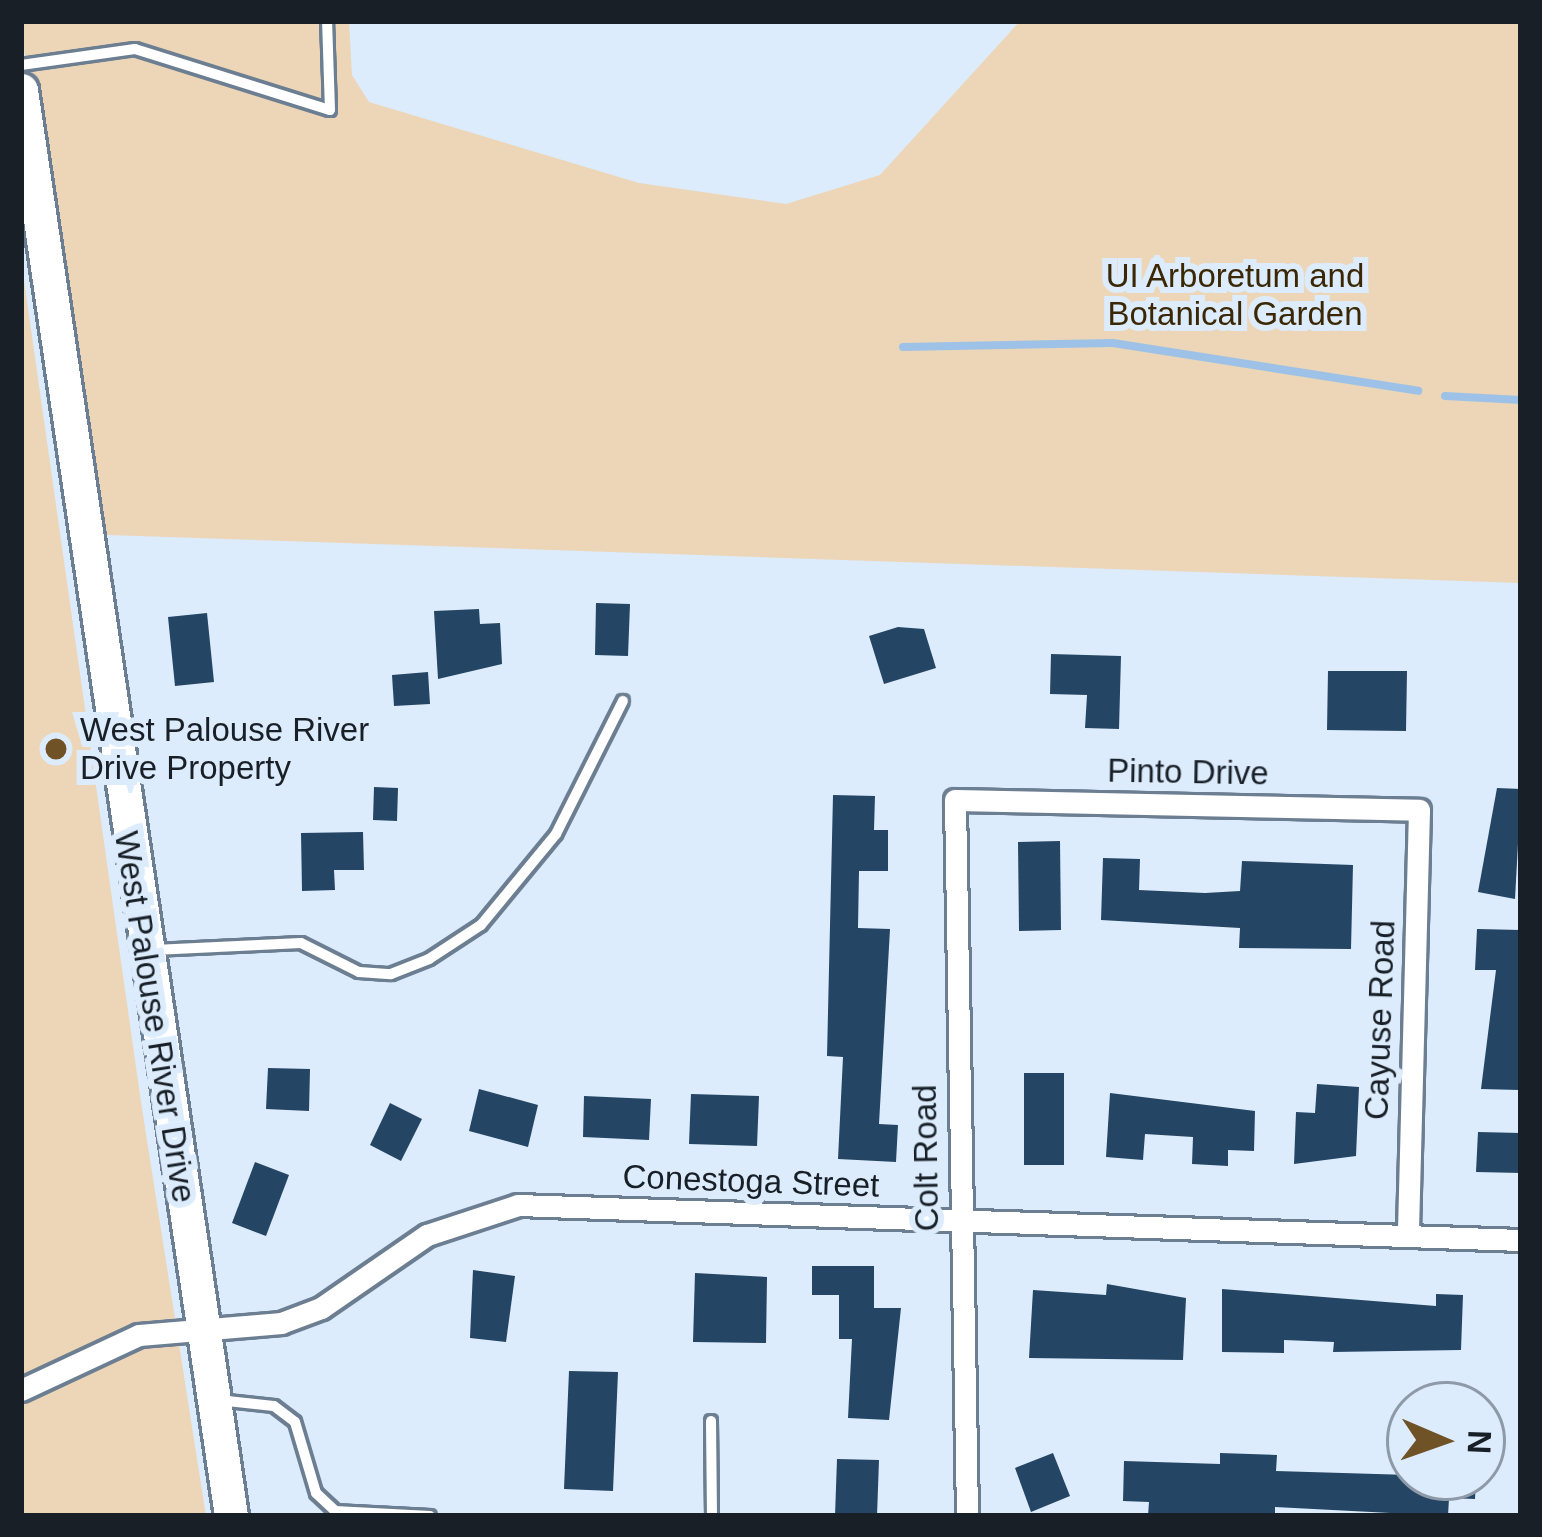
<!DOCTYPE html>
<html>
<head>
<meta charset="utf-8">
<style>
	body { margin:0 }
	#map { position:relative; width:1542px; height:1537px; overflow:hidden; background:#dcecfd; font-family:Arial,sans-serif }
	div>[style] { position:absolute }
	.green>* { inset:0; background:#ecd6b7 }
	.stream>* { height:8px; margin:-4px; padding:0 4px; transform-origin:4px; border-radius:4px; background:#9ec2e7 }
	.building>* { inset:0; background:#254564 }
	.roads { filter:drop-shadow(3px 0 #6c7e91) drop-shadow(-3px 0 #6c7e91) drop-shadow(0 3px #6c7e91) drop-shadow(0 -3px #6c7e91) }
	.lane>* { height:10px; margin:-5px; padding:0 5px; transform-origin:5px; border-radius:5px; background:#fff }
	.street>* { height:21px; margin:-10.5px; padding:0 10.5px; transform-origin:10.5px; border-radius:10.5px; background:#fff }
	.secondary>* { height:33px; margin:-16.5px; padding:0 16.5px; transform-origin:16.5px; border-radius:16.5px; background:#fff }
	.dots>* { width:33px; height:33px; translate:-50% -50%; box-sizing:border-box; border:6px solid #dcecfd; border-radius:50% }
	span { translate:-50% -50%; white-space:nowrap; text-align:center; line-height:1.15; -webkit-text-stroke:12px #dcecfd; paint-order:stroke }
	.park-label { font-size:33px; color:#3b2703 }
	.poi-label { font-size:33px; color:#181f26 }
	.left { translate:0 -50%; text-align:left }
	.street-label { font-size:33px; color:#181f26 }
	.frame { position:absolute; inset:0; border:24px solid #181f26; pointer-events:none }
	.north { position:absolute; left:1386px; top:1381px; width:120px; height:120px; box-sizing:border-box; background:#dcecfd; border:3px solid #8e9aa7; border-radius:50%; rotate:92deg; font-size:33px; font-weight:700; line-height:48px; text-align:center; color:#181f26 }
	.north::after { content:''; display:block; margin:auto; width:42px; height:54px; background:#6f5326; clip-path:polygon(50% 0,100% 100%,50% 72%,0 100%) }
</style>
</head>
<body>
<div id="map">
	<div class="green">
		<i style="clip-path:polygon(21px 21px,349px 21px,352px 75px,369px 102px,639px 183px,786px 204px,880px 175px,1020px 21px,1521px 21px,1521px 583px,80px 534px)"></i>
		<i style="clip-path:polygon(21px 259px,141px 1102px,206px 1516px,21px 1516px)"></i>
	</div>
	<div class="stream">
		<i style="left:903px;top:347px;width:210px;rotate:-1.1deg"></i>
		<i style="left:1113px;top:343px;width:309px;rotate:8.9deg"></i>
		<i style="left:1445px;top:396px;width:76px;rotate:3deg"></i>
	</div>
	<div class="building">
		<i style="clip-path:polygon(596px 603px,630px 604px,628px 656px,595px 655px)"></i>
		<i style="clip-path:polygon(479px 609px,480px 624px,500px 623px,502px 664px,438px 679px,434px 611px)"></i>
		<i style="clip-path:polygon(207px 613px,214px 682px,175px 686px,168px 617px)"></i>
		<i style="clip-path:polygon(898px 627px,924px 629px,936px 668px,884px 684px,869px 636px)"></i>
		<i style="clip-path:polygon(1051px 654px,1121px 656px,1119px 729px,1085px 728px,1087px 695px,1050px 694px)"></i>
		<i style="clip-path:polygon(1328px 671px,1407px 671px,1406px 731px,1327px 730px)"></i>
		<i style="clip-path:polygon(428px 672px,430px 704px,394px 706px,392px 675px)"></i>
		<i style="clip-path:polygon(374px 787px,398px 788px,397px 821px,373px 820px)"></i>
		<i style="clip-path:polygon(1497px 788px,1521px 789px,1515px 899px,1478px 892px)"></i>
		<i style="clip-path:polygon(833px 795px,875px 796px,874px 830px,888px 830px,888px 871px,859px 871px,858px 928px,890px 929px,879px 1124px,898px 1125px,896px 1162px,838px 1159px,843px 1057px,827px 1056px)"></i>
		<i style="clip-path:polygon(363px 832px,364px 870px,334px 870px,335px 890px,302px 891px,301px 833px)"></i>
		<i style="clip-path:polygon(1060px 841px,1061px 930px,1019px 931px,1018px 842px)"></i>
		<i style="clip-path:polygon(1103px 858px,1140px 859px,1139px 890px,1205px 893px,1240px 891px,1242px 861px,1353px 865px,1351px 949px,1239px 948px,1240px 928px,1101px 920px)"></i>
		<i style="clip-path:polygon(1477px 929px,1521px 930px,1519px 1090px,1481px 1089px,1496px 970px,1475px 970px)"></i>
		<i style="clip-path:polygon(268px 1068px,310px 1069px,309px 1111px,266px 1109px)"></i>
		<i style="clip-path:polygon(1024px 1073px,1064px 1073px,1064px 1165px,1024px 1165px)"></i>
		<i style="clip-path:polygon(1317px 1084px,1359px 1087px,1356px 1156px,1294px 1164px,1296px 1112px,1315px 1113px)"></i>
		<i style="clip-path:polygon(479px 1089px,538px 1105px,528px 1147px,469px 1131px)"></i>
		<i style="clip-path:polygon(1110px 1093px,1255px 1111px,1254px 1151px,1228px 1150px,1228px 1166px,1192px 1164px,1193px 1137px,1145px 1134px,1143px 1160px,1106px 1157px)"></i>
		<i style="clip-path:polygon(691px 1094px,759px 1096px,757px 1146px,689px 1144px)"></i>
		<i style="clip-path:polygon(584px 1096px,651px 1099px,649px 1140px,583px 1137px)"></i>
		<i style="clip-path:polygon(390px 1103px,422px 1119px,401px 1161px,370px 1145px)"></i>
		<i style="clip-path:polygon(1478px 1132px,1521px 1133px,1521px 1173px,1476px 1172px)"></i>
		<i style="clip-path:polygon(255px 1162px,289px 1175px,266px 1236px,232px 1223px)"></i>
		<i style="clip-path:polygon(812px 1266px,874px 1266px,874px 1308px,901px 1308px,889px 1420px,848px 1418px,852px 1339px,839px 1339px,839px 1295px,812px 1295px)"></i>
		<i style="clip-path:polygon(473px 1270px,515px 1276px,506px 1342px,470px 1338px)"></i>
		<i style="clip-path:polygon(695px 1273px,767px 1277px,766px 1343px,693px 1342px)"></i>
		<i style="clip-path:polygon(1107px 1284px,1186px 1298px,1183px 1360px,1029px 1358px,1033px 1290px,1106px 1295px)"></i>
		<i style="clip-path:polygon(1222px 1289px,1436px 1306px,1436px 1294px,1463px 1295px,1461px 1350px,1333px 1352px,1334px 1342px,1284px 1340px,1284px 1353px,1222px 1352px)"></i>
		<i style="clip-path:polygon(569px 1371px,618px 1372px,613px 1491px,564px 1489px)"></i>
		<i style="clip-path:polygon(1053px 1453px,1070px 1496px,1031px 1512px,1015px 1468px)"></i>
		<i style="clip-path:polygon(1220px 1453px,1277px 1455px,1276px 1471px,1476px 1477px,1475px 1499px,1449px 1498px,1448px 1516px,1275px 1507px,1275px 1516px,1148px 1516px,1149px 1502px,1123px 1501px,1124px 1461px,1220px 1464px)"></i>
		<i style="clip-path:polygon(837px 1459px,879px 1460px,877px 1516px,835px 1516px)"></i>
	</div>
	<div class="roads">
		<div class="lane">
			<i style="left:21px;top:65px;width:115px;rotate:-8deg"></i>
			<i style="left:135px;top:49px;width:204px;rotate:17.4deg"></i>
			<i style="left:330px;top:110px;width:89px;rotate:-91.9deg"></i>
			<i style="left:154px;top:950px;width:147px;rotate:-2.7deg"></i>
			<i style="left:301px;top:943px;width:65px;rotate:26.6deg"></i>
			<i style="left:359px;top:972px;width:32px;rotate:4deg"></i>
			<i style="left:391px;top:974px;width:41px;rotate:-21.5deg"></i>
			<i style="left:429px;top:959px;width:62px;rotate:-33.2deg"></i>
			<i style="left:481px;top:925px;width:118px;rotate:-50.5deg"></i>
			<i style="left:556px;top:834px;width:149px;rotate:-63.3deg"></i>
			<i style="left:218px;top:1400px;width:56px;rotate:6.1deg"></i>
			<i style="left:274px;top:1406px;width:26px;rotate:37deg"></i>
			<i style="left:295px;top:1422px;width:74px;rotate:73.5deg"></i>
			<i style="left:316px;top:1493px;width:26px;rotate:43deg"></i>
			<i style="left:335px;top:1511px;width:95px;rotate:3deg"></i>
			<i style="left:711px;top:1421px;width:95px;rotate:89.4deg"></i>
		</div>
		<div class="street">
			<i style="left:21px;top:1390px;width:130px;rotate:-25deg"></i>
			<i style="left:139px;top:1335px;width:143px;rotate:-4.8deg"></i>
			<i style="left:281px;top:1323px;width:43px;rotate:-20.6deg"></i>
			<i style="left:321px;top:1308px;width:129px;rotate:-34.6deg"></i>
			<i style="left:427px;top:1235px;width:96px;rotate:-18.2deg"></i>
			<i style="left:518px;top:1205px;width:1004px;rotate:2deg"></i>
			<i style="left:967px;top:1516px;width:716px;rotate:-90.96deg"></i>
			<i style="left:955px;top:800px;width:464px;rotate:1.2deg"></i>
			<i style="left:1419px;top:810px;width:422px;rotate:91.5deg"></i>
		</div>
		<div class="secondary">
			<i style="left:21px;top:90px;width:1441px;rotate:81.62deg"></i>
		</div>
	</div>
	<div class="dots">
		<i style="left:56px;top:749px;background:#6f5326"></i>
	</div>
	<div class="park-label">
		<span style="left:1235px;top:295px">UI Arboretum and<br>Botanical Garden</span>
	</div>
	<div class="poi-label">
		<span class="left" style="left:80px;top:749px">West Palouse River<br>Drive Property</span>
	</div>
	<div class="street-label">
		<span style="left:1188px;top:772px;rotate:1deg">Pinto Drive</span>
		<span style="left:155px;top:1017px;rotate:81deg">West Palouse River Drive</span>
		<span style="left:1380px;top:1020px;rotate:-88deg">Cayuse Road</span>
		<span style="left:926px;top:1158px;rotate:-91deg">Colt Road</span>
		<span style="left:751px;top:1181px;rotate:2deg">Conestoga Street</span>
	</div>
	<div class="frame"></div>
	<div class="north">N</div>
</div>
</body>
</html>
